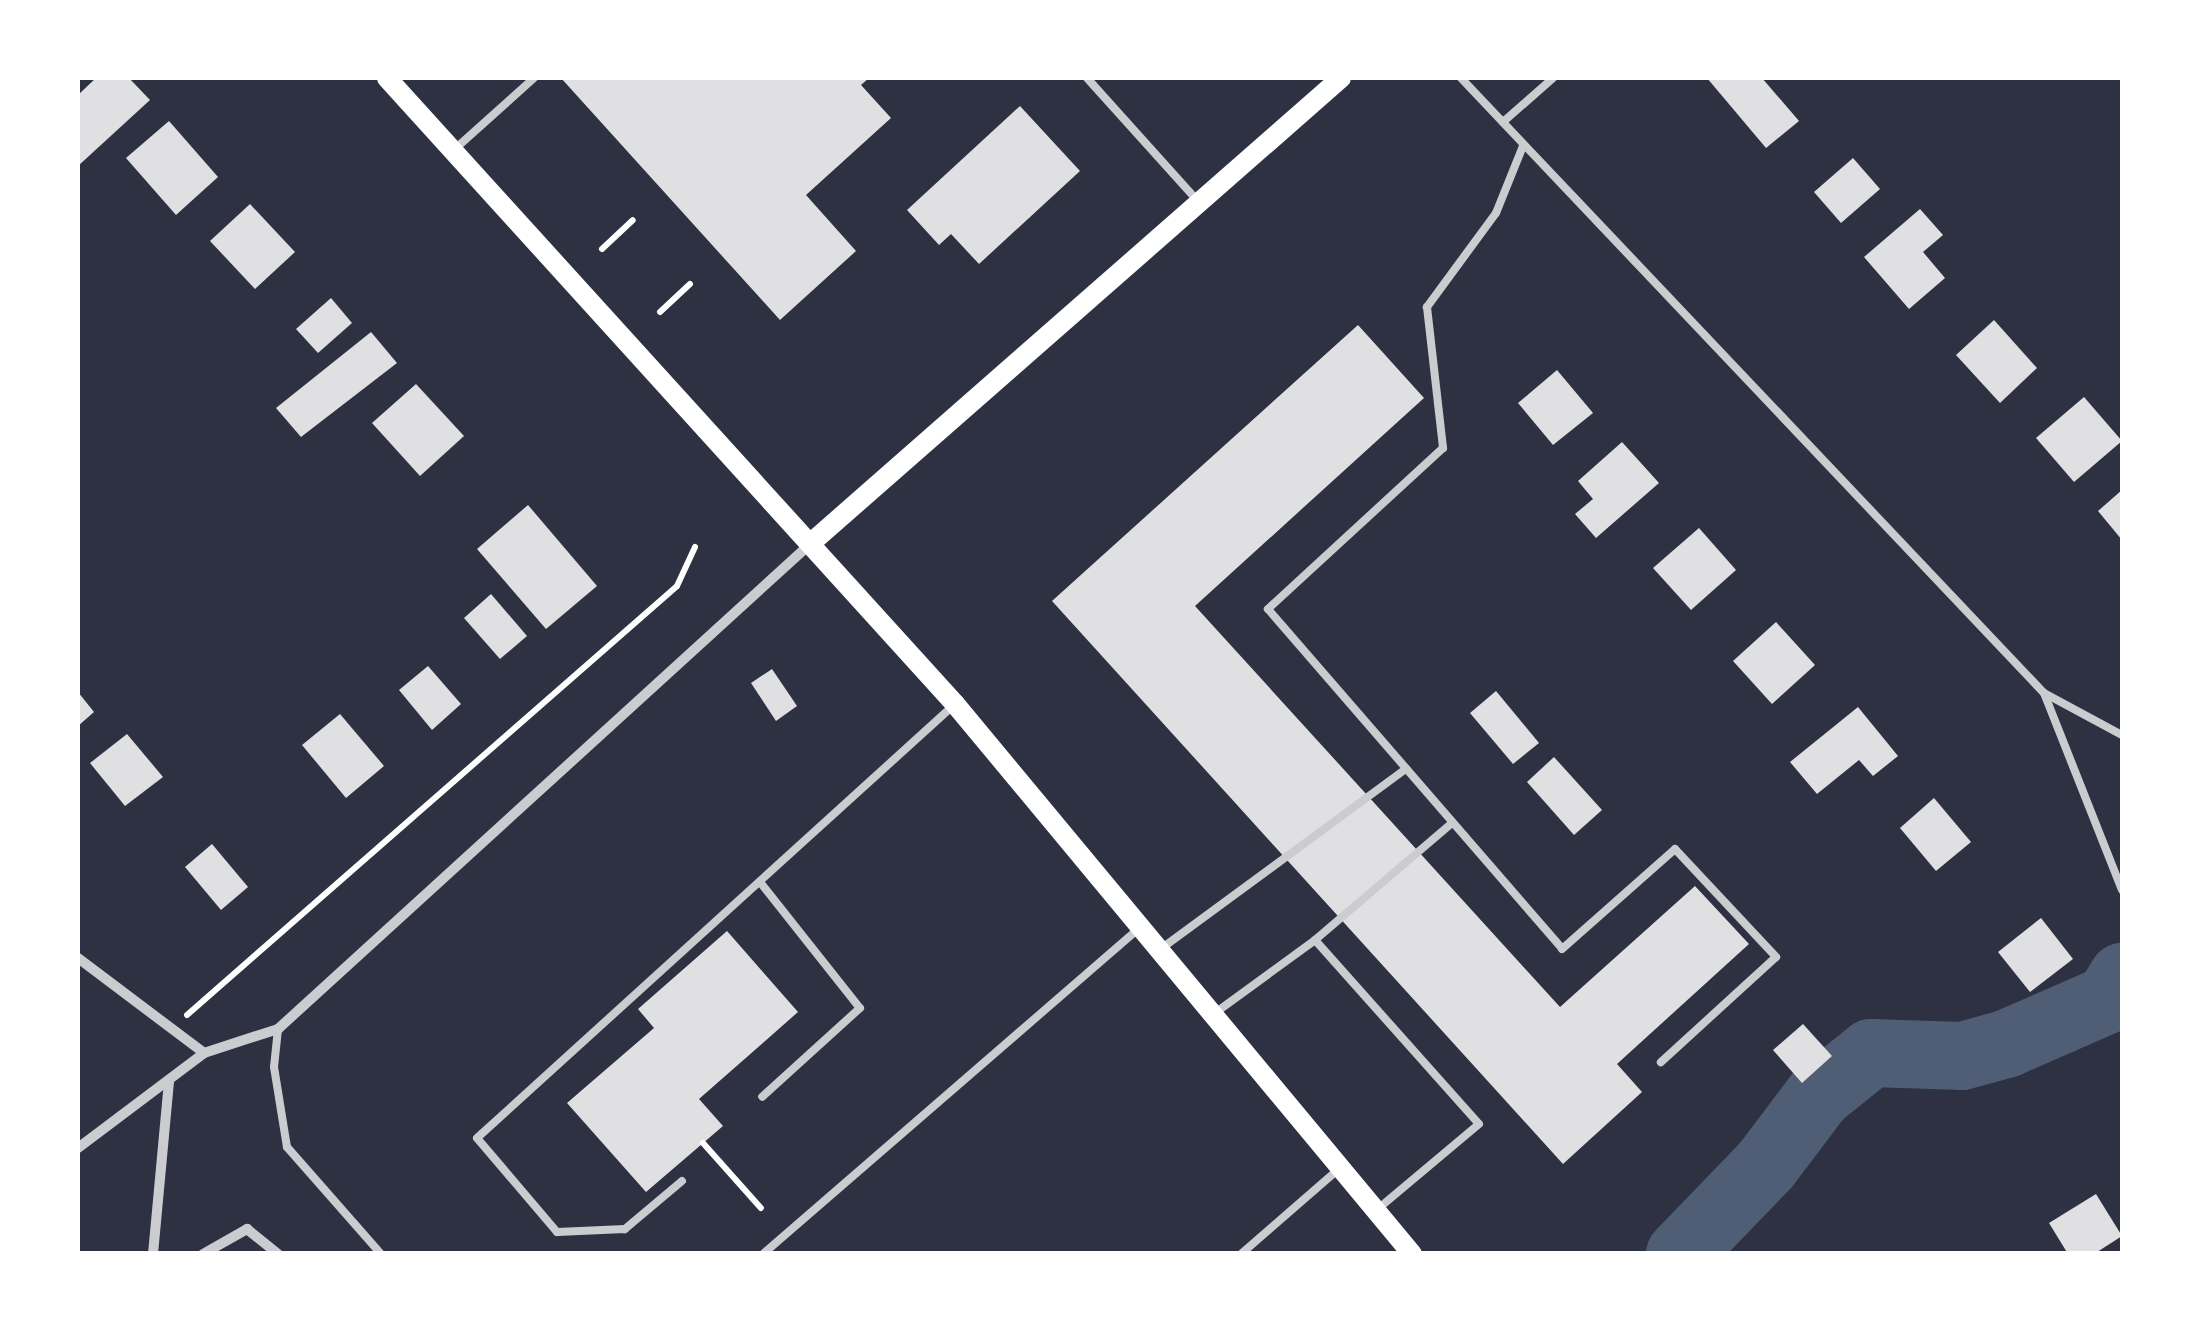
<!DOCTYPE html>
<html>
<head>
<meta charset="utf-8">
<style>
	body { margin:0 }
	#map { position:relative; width:2200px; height:1331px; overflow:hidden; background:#2d3142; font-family:Overpass,sans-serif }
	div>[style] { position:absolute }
	.river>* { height:68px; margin:-34px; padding:0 34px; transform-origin:34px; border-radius:34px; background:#4f5d75 }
	.building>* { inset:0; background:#e0e0e3 }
	.path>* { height:6px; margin:-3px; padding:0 3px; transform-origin:3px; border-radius:3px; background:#fff }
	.service>* { height:8px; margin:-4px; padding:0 4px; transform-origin:4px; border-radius:4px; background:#caccd0 }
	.minor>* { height:10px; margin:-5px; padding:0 5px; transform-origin:5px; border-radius:5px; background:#caccd0 }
	.secondary>* { height:20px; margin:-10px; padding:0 10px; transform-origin:10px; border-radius:10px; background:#fff }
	span { translate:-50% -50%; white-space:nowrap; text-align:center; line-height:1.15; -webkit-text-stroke:8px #fff; paint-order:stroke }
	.frame { position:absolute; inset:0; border:80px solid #fff; pointer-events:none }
</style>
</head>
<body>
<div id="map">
	<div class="river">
		<i style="left:1680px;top:1254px;width:124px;rotate:-46deg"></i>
		<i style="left:1766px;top:1165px;width:88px;rotate:-52.9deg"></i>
		<i style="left:1819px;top:1095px;width:67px;rotate:-38.9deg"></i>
		<i style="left:1871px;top:1053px;width:91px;rotate:1.9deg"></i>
		<i style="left:1962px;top:1056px;width:46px;rotate:-15.3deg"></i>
		<i style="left:2006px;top:1044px;width:112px;rotate:-23.6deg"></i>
		<i style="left:2109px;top:999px;width:26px;rotate:-59deg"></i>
	</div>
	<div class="building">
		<i style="clip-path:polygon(96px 78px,129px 78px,150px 100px,78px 166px,78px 95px)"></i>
		<i style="clip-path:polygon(561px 78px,869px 78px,861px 85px,891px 118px,806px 195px,856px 251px,780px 320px)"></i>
		<i style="clip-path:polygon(1707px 78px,1762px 78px,1799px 121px,1766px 148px)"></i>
		<i style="clip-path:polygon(1020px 106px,1080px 171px,979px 264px,951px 234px,939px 245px,907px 210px)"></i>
		<i style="clip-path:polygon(169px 121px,218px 177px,176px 215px,126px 158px)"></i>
		<i style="clip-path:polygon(1853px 158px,1880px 189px,1841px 223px,1814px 192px)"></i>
		<i style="clip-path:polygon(250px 204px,295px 252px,255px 289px,210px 241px)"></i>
		<i style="clip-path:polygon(1920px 209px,1943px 235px,1923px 252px,1945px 278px,1909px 309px,1864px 257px)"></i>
		<i style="clip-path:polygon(331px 298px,352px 323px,318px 353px,296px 329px)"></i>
		<i style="clip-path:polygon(1994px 320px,2037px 368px,2000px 403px,1956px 355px)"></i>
		<i style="clip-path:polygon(1358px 325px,1424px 398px,1195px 606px,1560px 1007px,1695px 886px,1749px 944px,1617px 1064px,1642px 1092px,1563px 1164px,1052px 601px)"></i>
		<i style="clip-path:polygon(371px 332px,397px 363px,301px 437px,276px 408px)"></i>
		<i style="clip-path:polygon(1557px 370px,1593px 413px,1553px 445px,1518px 403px)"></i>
		<i style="clip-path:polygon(416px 384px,464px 436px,420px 476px,372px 423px)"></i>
		<i style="clip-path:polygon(2084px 397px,2122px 441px,2074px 482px,2036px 438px)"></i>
		<i style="clip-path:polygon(1622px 442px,1659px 483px,1596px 538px,1575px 514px,1593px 499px,1578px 481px)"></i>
		<i style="clip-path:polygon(2122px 490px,2122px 540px,2098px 511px)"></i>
		<i style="clip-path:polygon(528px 505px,597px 586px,546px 629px,477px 549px)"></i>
		<i style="clip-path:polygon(1699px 528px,1736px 570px,1691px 610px,1653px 568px)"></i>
		<i style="clip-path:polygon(491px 594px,527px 636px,500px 659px,464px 618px)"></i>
		<i style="clip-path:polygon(1776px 622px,1815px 665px,1772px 704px,1733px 661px)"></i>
		<i style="clip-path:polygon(428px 666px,461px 704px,432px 730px,399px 690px)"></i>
		<i style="clip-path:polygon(772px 669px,797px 706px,776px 721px,751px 683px)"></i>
		<i style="clip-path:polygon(1496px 691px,1539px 743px,1513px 764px,1470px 713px)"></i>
		<i style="clip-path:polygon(78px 692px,94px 712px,78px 726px)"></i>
		<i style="clip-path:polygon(1858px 707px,1898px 756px,1873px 776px,1859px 760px,1817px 794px,1790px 762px)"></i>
		<i style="clip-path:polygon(340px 714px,384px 766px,346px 798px,302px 745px)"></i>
		<i style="clip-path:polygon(127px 734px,163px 777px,125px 806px,90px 763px)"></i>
		<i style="clip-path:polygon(1554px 757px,1602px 810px,1574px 835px,1527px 782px)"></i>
		<i style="clip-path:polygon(1934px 798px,1971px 842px,1936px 871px,1900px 828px)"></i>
		<i style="clip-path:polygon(212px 844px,248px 887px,221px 910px,185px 867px)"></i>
		<i style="clip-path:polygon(2041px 918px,2073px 959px,2030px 992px,1998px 952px)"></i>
		<i style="clip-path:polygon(727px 931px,798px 1012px,699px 1099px,723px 1126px,646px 1192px,567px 1103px,654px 1028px,638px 1009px)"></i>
		<i style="clip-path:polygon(1803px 1024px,1832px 1056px,1802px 1083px,1773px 1050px)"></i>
		<i style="clip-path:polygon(2096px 1194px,2122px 1236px,2094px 1254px,2068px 1254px,2049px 1223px)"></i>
	</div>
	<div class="path">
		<i style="left:602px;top:249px;width:42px;rotate:-43.1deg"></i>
		<i style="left:660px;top:312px;width:41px;rotate:-43deg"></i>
		<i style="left:187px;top:1015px;width:651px;rotate:-41.2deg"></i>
		<i style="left:677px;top:586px;width:43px;rotate:-65.2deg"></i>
		<i style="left:703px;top:1143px;width:87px;rotate:48.3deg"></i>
	</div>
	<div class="service">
		<i style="left:1087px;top:78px;width:164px;rotate:48deg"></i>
		<i style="left:1461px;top:78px;width:847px;rotate:46.53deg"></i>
		<i style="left:2044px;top:693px;width:89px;rotate:28.3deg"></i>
		<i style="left:1503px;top:122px;width:67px;rotate:-41.3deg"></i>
		<i style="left:1523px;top:146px;width:72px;rotate:111.9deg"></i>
		<i style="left:1496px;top:213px;width:117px;rotate:126.3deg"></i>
		<i style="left:1427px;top:307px;width:142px;rotate:83.5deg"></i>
		<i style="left:1443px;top:448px;width:238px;rotate:137.4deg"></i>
		<i style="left:1268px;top:609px;width:449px;rotate:49.1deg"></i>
		<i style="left:1562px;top:949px;width:151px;rotate:-41.5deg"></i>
		<i style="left:1675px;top:849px;width:148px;rotate:46.9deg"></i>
		<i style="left:1776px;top:957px;width:156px;rotate:137.6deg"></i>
		<i style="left:456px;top:148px;width:105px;rotate:-41.9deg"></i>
		<i style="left:2044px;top:693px;width:212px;rotate:68.4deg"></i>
		<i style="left:760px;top:882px;width:161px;rotate:51.6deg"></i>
		<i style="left:860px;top:1008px;width:132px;rotate:137.8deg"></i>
		<i style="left:1315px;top:940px;width:246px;rotate:48.3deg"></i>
		<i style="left:1479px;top:1124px;width:131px;rotate:140deg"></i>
		<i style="left:1162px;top:948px;width:303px;rotate:-36.3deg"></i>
		<i style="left:1215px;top:1013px;width:124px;rotate:-36.1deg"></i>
		<i style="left:1315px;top:940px;width:179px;rotate:-40.5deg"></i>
		<i style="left:278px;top:1029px;width:38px;rotate:96deg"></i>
		<i style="left:274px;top:1067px;width:81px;rotate:80.8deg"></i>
		<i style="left:287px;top:1147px;width:142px;rotate:48.7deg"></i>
		<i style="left:682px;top:1181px;width:75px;rotate:139.9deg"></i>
		<i style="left:625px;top:1229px;width:68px;rotate:177.5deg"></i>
		<i style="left:557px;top:1232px;width:123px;rotate:-130.4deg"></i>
		<i style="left:477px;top:1138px;width:646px;rotate:-42.24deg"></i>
		<i style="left:763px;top:1254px;width:496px;rotate:-40.9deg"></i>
		<i style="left:1241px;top:1254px;width:131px;rotate:-41deg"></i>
	</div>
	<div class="minor">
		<i style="left:78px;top:958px;width:158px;rotate:37deg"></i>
		<i style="left:78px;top:1148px;width:158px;rotate:-37deg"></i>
		<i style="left:204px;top:1053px;width:78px;rotate:-18deg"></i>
		<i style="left:278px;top:1029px;width:720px;rotate:-42.35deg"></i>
		<i style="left:153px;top:1254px;width:173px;rotate:-84.7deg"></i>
		<i style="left:203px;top:1254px;width:51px;rotate:-29.6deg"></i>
		<i style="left:247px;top:1229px;width:40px;rotate:39deg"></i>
	</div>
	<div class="secondary">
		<i style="left:387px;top:78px;width:845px;rotate:47.78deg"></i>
		<i style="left:955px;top:704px;width:715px;rotate:50.28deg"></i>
		<i style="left:811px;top:543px;width:705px;rotate:-41.26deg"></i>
	</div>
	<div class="frame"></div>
</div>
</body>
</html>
